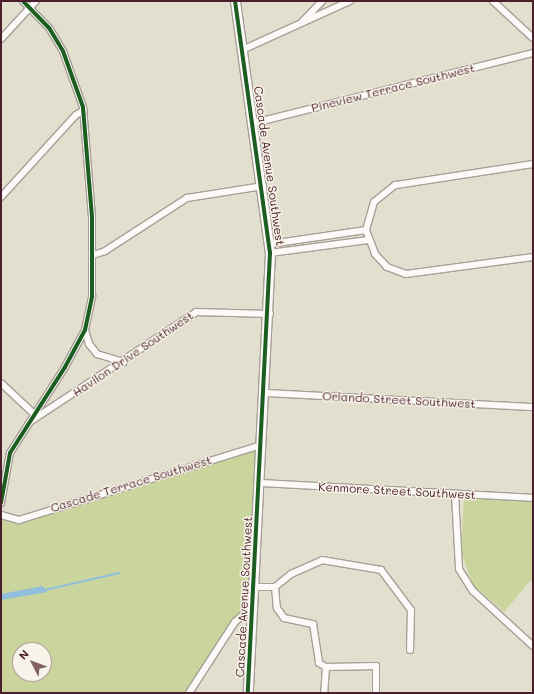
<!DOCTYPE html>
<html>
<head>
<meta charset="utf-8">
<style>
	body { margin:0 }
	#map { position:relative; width:534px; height:694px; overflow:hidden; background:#e3dfce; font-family:Mali,sans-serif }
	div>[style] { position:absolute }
	.green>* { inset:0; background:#c9d59c }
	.water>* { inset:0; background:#90bedc }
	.stream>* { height:1.5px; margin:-0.75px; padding:0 0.75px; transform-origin:0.75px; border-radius:0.75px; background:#90bedc }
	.roads { filter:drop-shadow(1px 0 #a8a098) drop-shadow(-1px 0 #a8a098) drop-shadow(0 1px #a8a098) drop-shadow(0 -1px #a8a098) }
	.minor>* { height:6px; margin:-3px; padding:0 3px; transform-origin:3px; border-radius:3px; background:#fbfaf8 }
	.secondary>* { height:9px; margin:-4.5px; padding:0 4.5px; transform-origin:4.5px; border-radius:4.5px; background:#fbfaf8 }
	.cycleway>* { height:4px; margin:-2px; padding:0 2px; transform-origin:2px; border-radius:2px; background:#1b5e20 }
	span { translate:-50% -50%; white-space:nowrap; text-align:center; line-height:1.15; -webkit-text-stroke:3px #f7f3e8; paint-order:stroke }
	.street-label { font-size:12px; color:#4a1f2b }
	.frame { position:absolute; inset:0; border:2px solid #4a1f2b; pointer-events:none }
	.north { position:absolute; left:12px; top:642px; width:40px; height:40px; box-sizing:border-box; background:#f7f3e8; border:1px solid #b29e9c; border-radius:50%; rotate:312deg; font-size:11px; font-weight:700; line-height:16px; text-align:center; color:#4a1f2b }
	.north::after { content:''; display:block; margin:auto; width:14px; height:18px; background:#806264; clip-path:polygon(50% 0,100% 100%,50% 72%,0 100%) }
</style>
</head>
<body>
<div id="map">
	<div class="green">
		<i style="clip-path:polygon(evenodd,263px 442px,251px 612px,214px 648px,189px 693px,1px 693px,1px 516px,21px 520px,263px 442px,20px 650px,44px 650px,44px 674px,20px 674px,20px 650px)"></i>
		<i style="clip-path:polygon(464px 497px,533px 500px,533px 583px,530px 581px,504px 612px,472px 584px,461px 550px)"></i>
	</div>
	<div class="water">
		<i style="clip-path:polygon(43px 586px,47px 592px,1px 600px,1px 594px)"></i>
	</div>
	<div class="stream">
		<i style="left:45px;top:590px;width:76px;rotate:-12.9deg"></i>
	</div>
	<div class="roads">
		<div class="minor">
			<i style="left:493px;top:1px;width:54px;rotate:42.8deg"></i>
			<i style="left:302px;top:22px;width:29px;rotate:-46deg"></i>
			<i style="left:1px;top:39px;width:52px;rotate:-47.4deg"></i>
			<i style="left:242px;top:50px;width:119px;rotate:-24.4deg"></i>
			<i style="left:254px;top:123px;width:288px;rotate:-14.1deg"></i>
			<i style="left:533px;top:164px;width:140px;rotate:171.3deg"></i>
			<i style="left:395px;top:185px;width:27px;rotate:141deg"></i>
			<i style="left:374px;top:202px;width:29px;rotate:106deg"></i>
			<i style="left:366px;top:230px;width:26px;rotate:69deg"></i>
			<i style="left:375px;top:254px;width:18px;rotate:47deg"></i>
			<i style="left:387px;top:267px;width:20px;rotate:20deg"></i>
			<i style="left:406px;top:274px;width:128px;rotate:-7.6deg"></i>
			<i style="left:1px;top:197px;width:111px;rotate:-47.6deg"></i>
			<i style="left:76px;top:115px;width:9px;rotate:-32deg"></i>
			<i style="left:270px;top:244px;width:97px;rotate:-8.3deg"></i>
			<i style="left:270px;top:253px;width:99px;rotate:-7.6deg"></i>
			<i style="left:93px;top:255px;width:13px;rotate:-18deg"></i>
			<i style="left:105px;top:251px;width:98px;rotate:-32.9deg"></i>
			<i style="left:187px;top:198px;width:77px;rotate:-9deg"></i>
			<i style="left:85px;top:330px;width:15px;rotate:74deg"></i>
			<i style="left:89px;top:344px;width:13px;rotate:51deg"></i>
			<i style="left:97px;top:354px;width:28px;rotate:17deg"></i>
			<i style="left:1px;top:383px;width:45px;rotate:43.2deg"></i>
			<i style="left:265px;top:393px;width:268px;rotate:3deg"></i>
			<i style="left:31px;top:421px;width:198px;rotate:-33.4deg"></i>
			<i style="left:196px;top:312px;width:74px;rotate:1.5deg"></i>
			<i style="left:260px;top:483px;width:273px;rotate:3.1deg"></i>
			<i style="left:455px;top:494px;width:75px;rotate:86.9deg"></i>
			<i style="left:459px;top:569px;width:26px;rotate:58deg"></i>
			<i style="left:473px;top:591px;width:81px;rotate:42.5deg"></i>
			<i style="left:1px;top:503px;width:51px;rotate:-79.8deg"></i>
			<i style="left:10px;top:453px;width:102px;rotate:-57.4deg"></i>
			<i style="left:65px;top:367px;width:42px;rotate:-61.6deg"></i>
			<i style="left:85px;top:330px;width:35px;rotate:-78deg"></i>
			<i style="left:92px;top:296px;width:79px;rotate:-90deg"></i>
			<i style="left:92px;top:217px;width:110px;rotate:-94.7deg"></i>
			<i style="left:83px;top:107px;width:59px;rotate:-109.7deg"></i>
			<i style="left:63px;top:51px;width:27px;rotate:-121deg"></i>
			<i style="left:49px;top:28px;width:37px;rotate:-134deg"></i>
			<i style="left:1px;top:515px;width:19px;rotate:16deg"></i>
			<i style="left:19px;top:520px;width:254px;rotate:-17.2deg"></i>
			<i style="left:254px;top:587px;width:21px"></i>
			<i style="left:275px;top:587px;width:21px;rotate:-39deg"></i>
			<i style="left:291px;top:574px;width:34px;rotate:-24deg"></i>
			<i style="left:322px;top:560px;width:60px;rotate:9.6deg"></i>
			<i style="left:381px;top:570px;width:50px;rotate:53.1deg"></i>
			<i style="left:411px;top:610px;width:40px;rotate:91.4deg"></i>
			<i style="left:275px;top:587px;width:21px;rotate:85deg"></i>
			<i style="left:277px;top:608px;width:12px;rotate:55deg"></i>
			<i style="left:284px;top:618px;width:30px;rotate:12deg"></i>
			<i style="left:313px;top:624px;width:39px;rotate:81deg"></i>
			<i style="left:319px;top:663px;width:8px;rotate:30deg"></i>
			<i style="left:326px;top:667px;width:26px;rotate:94deg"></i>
			<i style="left:326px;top:667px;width:50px;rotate:-1.1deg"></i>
			<i style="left:376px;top:666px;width:27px;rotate:90deg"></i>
			<i style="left:189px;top:693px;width:85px;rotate:-57.1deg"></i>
			<i style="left:235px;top:622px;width:24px;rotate:-42deg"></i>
		</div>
		<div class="secondary">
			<i style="left:235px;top:1px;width:254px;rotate:82.1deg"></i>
			<i style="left:270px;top:253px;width:441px;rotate:92.9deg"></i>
		</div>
	</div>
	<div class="cycleway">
		<i style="left:235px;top:1px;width:254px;rotate:82.1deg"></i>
		<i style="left:270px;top:253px;width:441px;rotate:92.9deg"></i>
		<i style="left:1px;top:503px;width:51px;rotate:-79.8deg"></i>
		<i style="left:10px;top:453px;width:102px;rotate:-57.4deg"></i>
		<i style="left:65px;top:367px;width:42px;rotate:-61.6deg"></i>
		<i style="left:85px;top:330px;width:35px;rotate:-78deg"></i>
		<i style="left:92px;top:296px;width:79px;rotate:-90deg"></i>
		<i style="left:92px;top:217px;width:110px;rotate:-94.7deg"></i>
		<i style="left:83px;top:107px;width:59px;rotate:-109.7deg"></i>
		<i style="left:63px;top:51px;width:27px;rotate:-121deg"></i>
		<i style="left:49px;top:28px;width:37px;rotate:-134deg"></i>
	</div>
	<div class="street-label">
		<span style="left:393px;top:88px;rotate:-14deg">Pineview Terrace Southwest</span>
		<span style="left:269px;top:166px;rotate:82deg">Cascade Avenue Southwest</span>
		<span style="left:133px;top:354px;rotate:-34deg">Havilon Drive Southwest</span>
		<span style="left:399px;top:400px;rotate:3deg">Orlando Street Southwest</span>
		<span style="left:131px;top:484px;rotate:-17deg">Cascade Terrace Southwest</span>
		<span style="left:397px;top:491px;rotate:3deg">Kenmore Street Southwest</span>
		<span style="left:244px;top:597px;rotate:-87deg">Cascade Avenue Southwest</span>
	</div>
	<div class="frame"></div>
	<div class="north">N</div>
</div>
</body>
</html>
